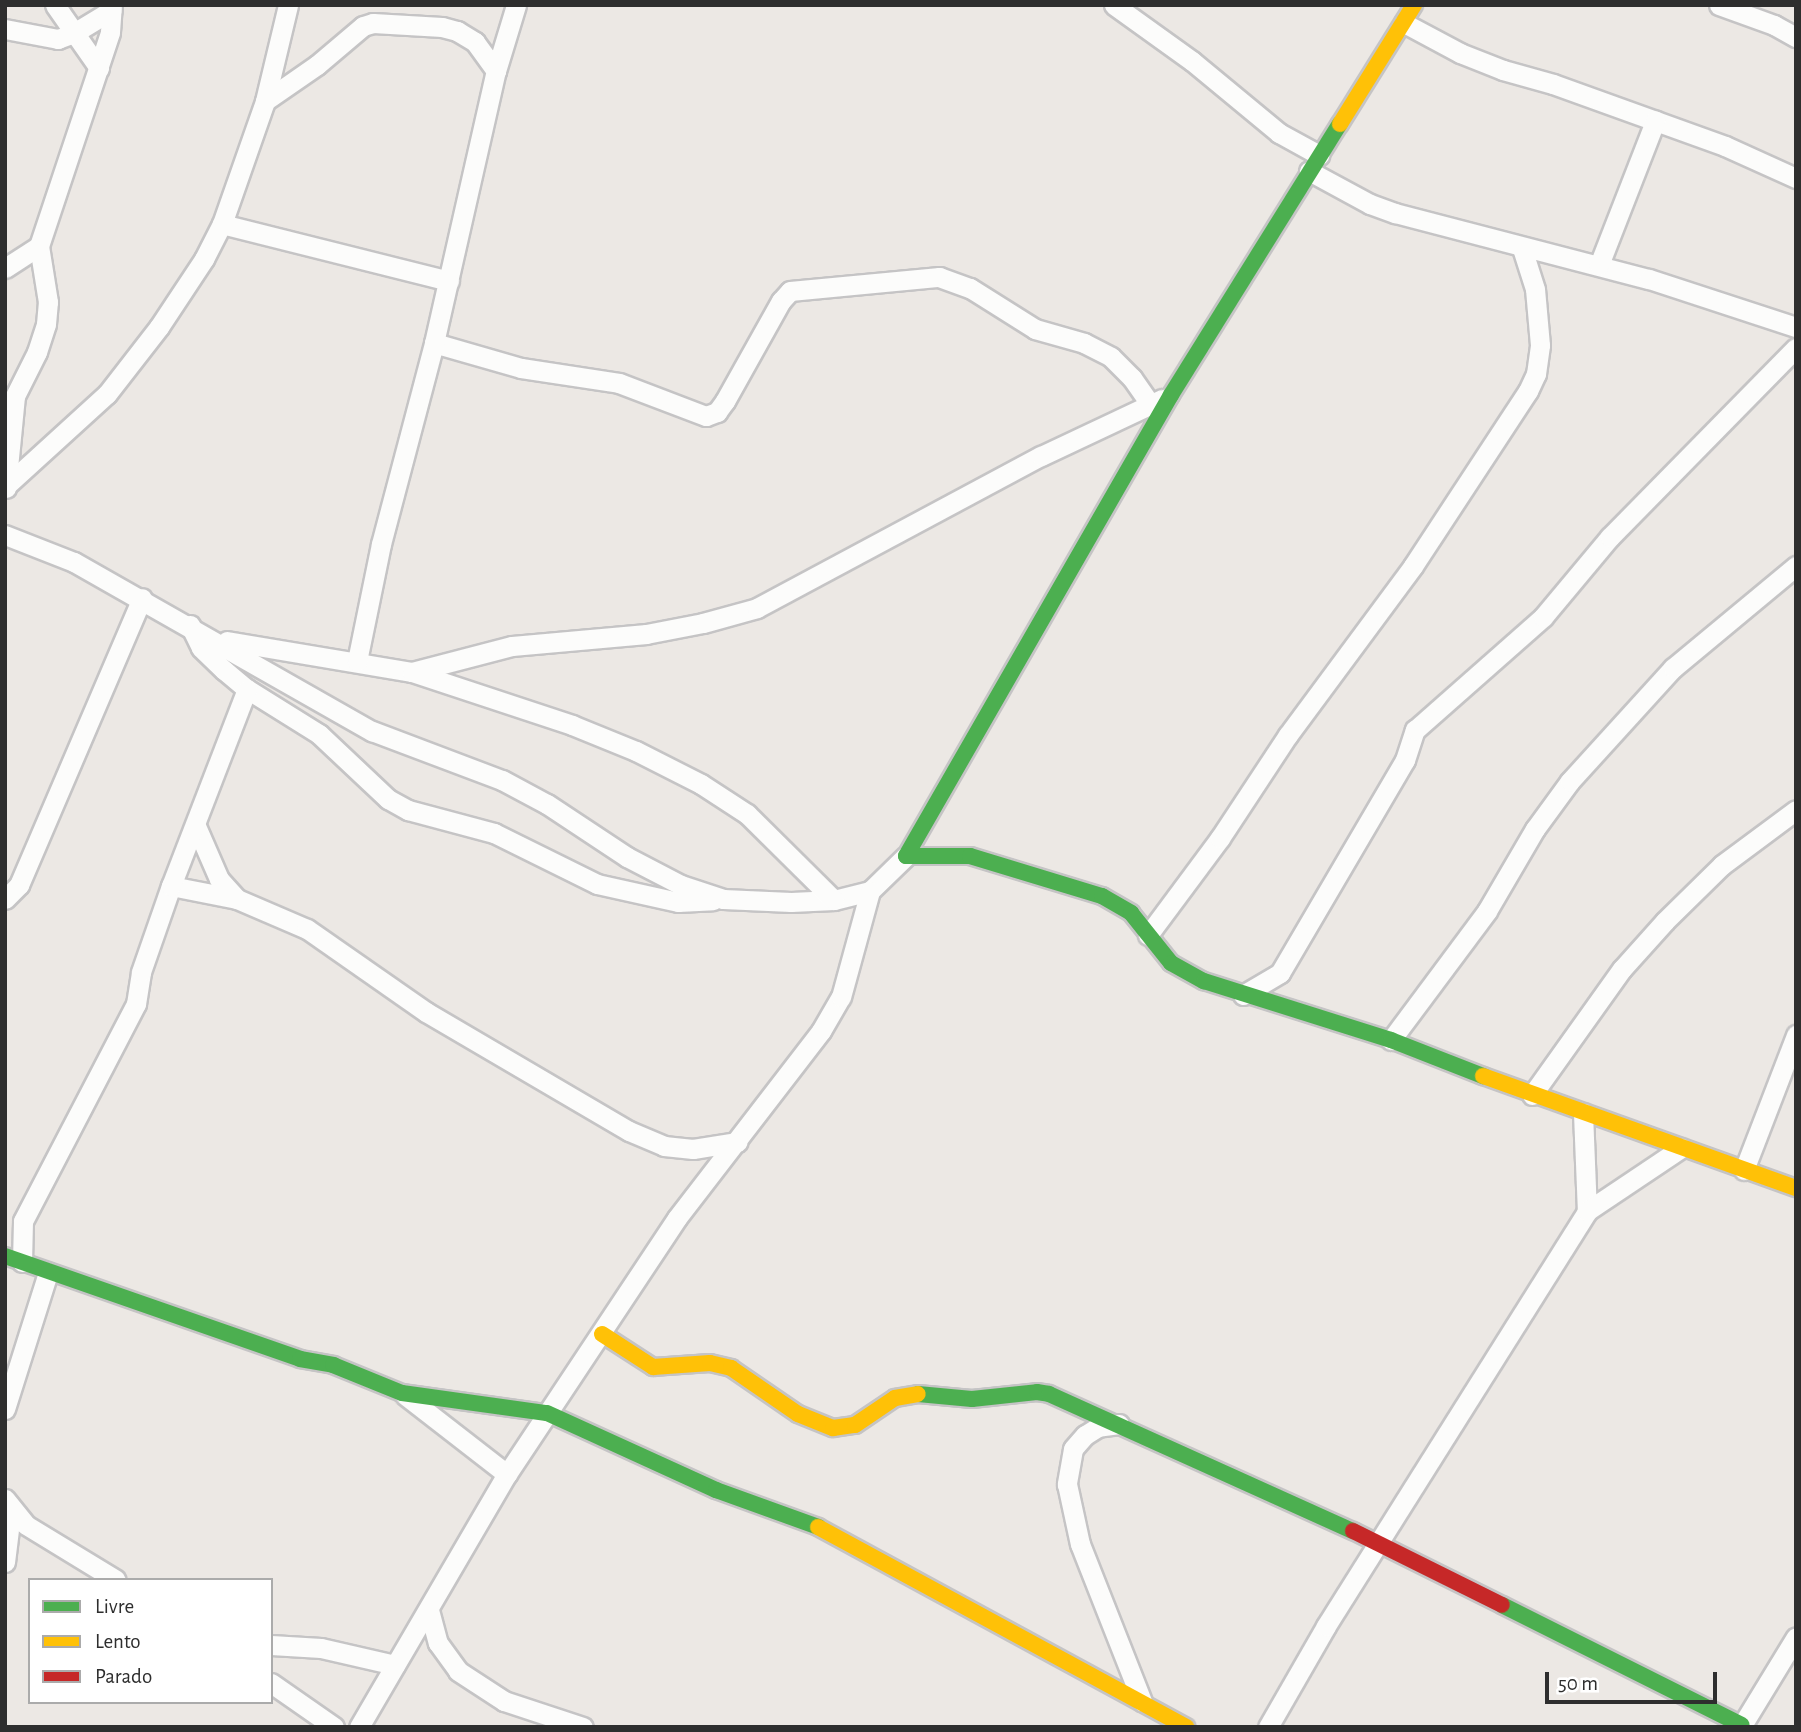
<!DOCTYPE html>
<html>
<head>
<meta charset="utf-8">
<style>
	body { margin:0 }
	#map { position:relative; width:1801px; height:1732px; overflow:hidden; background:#ece8e4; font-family:"Alegreya Sans",sans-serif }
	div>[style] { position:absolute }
	.roads { filter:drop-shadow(2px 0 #c5c4c5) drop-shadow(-2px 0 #c5c4c5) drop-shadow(0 2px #c5c4c5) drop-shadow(0 -2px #c5c4c5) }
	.street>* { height:19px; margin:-9.5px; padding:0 9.5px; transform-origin:9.5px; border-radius:9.5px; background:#fcfcfb }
	.fast>* { height:16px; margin:-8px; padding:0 8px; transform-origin:8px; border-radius:8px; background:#4caf50 }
	.slow>* { height:16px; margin:-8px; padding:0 8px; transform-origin:8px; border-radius:8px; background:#ffc107 }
	.jam>* { height:16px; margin:-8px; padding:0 8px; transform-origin:8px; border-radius:8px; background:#c62828 }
	span { translate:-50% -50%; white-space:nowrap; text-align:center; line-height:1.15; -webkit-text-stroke:5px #fff; paint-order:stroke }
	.frame { position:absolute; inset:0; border:7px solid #2e2e2e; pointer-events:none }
	.legend { position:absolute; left:28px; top:1578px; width:245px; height:126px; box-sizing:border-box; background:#fff; border:2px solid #ababab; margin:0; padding:9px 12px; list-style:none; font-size:21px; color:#2e2e2e }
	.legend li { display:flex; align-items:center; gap:14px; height:35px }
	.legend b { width:35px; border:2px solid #ababab }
	.scale { position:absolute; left:1545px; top:1672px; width:172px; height:32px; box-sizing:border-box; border:4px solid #2e2e2e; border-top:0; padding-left:9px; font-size:21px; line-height:24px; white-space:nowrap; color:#2e2e2e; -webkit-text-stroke:5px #fff; paint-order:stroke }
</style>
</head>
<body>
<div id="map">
	<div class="roads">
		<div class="street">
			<i style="left:55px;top:5px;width:77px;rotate:55.1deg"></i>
			<i style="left:1114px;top:5px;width:96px;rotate:35.7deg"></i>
			<i style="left:1192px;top:61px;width:113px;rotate:39.6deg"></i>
			<i style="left:1279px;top:133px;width:46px;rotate:28.8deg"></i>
			<i style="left:1719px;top:5px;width:59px;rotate:20deg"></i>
			<i style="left:1774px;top:25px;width:25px;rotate:29deg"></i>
			<i style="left:1404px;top:23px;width:64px;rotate:28.2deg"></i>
			<i style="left:1460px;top:53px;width:46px;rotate:21.6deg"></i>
			<i style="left:1503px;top:70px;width:52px;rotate:15.6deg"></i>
			<i style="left:1553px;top:84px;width:183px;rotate:19.8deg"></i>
			<i style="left:1725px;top:146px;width:78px;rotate:24.3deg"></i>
			<i style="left:5px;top:29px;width:54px;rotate:10.7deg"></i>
			<i style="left:58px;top:39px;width:17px;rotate:-21deg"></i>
			<i style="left:74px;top:33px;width:44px;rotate:-31.2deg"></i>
			<i style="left:265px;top:101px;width:63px;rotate:-34.7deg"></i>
			<i style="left:317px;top:65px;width:60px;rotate:-40.3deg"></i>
			<i style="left:363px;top:26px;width:10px;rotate:-17deg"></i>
			<i style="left:373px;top:23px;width:69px;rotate:3.3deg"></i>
			<i style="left:442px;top:27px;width:16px;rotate:15deg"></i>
			<i style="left:457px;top:31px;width:21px;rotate:31deg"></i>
			<i style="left:475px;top:42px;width:36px;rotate:54deg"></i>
			<i style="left:1309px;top:171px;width:69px;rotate:28.4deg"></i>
			<i style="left:1370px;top:204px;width:27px;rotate:20deg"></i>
			<i style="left:1395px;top:213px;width:262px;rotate:14.6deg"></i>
			<i style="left:1649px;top:279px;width:155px;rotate:18.1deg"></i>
			<i style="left:222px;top:224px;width:234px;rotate:14.1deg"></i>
			<i style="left:1599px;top:265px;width:155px;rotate:-68.7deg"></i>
			<i style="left:5px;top:268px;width:40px;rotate:-32.9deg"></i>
			<i style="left:434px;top:343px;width:91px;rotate:16deg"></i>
			<i style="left:521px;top:368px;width:99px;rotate:8.7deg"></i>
			<i style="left:619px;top:383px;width:93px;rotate:20.8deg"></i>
			<i style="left:706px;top:416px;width:12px;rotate:-20deg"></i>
			<i style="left:717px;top:412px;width:14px;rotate:-54deg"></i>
			<i style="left:725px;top:401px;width:115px;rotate:-60.8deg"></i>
			<i style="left:781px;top:301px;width:13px;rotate:-48deg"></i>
			<i style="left:790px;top:291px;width:150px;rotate:-5.4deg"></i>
			<i style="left:939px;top:277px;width:33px;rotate:20deg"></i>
			<i style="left:970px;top:288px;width:77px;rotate:32.2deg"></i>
			<i style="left:1035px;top:329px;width:51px;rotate:15.9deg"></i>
			<i style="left:1084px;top:343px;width:30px;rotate:27deg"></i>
			<i style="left:1111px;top:357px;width:30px;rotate:45deg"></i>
			<i style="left:1132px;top:378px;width:32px;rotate:55deg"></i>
			<i style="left:8px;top:484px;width:134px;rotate:-42.3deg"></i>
			<i style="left:107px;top:394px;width:85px;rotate:-52.2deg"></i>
			<i style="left:159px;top:327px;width:82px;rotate:-56.5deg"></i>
			<i style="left:204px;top:259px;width:39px;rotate:-63deg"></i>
			<i style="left:222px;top:224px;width:130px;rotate:-70.7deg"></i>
			<i style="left:265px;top:101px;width:99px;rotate:-76.5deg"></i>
			<i style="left:6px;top:488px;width:92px;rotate:-84.4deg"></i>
			<i style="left:15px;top:396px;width:49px;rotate:-63.4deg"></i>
			<i style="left:37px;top:352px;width:29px;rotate:-72deg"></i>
			<i style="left:46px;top:324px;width:22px;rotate:-85deg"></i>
			<i style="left:48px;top:302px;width:57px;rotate:-99.1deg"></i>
			<i style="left:39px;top:246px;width:225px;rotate:-71.6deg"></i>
			<i style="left:110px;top:32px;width:27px;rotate:-86deg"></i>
			<i style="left:5px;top:535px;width:74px;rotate:21.4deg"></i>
			<i style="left:74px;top:562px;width:343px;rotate:29.6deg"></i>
			<i style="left:372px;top:731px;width:139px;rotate:20.7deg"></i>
			<i style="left:502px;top:780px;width:51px;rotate:28.1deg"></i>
			<i style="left:547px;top:804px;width:96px;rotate:33.5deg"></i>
			<i style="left:627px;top:857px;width:61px;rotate:27.4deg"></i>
			<i style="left:681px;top:885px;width:44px;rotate:18.4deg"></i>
			<i style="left:723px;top:899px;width:68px;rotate:2.5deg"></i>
			<i style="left:791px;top:902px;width:43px;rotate:-2.7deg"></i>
			<i style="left:834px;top:900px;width:37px;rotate:-14deg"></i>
			<i style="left:870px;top:891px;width:50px;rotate:-44.2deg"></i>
			<i style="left:190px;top:625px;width:25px;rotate:64deg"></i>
			<i style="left:201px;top:648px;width:32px;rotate:44deg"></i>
			<i style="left:224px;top:670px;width:30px;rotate:40deg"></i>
			<i style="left:247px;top:689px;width:85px;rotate:32deg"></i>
			<i style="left:319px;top:734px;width:95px;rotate:43.3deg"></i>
			<i style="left:388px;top:799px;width:23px;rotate:29deg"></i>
			<i style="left:408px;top:810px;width:89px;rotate:15deg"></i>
			<i style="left:494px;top:833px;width:115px;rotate:26.3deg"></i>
			<i style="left:597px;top:884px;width:83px;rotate:12.5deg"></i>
			<i style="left:678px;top:902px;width:35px;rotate:-3deg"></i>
			<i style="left:227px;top:641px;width:188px;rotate:9.5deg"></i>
			<i style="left:412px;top:672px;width:169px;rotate:18.3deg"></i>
			<i style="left:572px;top:725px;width:69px;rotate:22.1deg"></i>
			<i style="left:636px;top:751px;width:73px;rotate:26.9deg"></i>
			<i style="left:701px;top:784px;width:55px;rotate:33.1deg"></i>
			<i style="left:747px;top:814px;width:122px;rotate:44.7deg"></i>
			<i style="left:357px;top:661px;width:119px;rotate:-78.4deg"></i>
			<i style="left:381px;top:544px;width:208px;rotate:-75.2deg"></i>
			<i style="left:434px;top:343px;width:279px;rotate:-77.2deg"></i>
			<i style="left:496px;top:71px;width:69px;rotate:-73.1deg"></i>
			<i style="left:412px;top:672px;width:103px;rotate:-14.6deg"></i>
			<i style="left:512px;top:646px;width:135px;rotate:-5.1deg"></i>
			<i style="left:646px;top:634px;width:58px;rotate:-10.9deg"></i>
			<i style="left:703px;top:623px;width:56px;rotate:-15.5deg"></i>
			<i style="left:757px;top:608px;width:322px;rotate:-28.2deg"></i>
			<i style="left:1041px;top:456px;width:134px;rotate:-25.2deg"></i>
			<i style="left:196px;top:826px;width:58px;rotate:66.5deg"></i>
			<i style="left:219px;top:879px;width:27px;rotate:48deg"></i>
			<i style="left:171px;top:886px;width:67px;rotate:11.1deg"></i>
			<i style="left:237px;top:899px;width:76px;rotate:23.2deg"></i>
			<i style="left:307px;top:929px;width:145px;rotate:34.9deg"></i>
			<i style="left:426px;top:1012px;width:235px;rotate:30.4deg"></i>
			<i style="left:629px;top:1131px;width:38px;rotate:23deg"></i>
			<i style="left:664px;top:1146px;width:29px;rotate:6deg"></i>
			<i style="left:693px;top:1149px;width:45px;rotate:-9deg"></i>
			<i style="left:5px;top:899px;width:20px;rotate:-45deg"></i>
			<i style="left:19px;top:885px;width:312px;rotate:-66.8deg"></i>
			<i style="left:1148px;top:935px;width:121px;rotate:-53.4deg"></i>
			<i style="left:1220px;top:838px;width:123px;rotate:-56.6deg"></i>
			<i style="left:1288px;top:735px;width:210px;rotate:-53.5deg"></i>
			<i style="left:1413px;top:566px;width:209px;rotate:-56.7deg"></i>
			<i style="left:1528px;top:391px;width:19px;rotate:-65deg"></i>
			<i style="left:1536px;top:374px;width:29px;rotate:-82deg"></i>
			<i style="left:1540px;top:345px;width:56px;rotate:-95.1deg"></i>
			<i style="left:1535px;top:289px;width:43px;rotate:-107.6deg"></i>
			<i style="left:1243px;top:995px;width:43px;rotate:-30.7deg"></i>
			<i style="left:1280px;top:973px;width:247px;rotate:-59.6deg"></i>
			<i style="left:1405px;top:760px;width:32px;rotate:-72deg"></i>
			<i style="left:1415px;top:730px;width:171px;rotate:-41.4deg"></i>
			<i style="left:1543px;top:617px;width:104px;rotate:-50.1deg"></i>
			<i style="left:1610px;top:537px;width:265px;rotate:-45.5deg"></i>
			<i style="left:1391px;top:1040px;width:161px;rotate:-53.3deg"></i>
			<i style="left:1487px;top:911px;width:95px;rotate:-59.7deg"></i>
			<i style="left:1535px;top:829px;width:59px;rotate:-53.9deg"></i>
			<i style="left:1570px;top:781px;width:153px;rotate:-47.7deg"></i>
			<i style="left:1673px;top:668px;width:160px;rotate:-39.7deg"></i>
			<i style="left:1532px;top:1095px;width:155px;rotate:-54.5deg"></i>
			<i style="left:1622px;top:969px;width:64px;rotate:-48.1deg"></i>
			<i style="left:1665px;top:921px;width:80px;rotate:-44.5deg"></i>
			<i style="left:1722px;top:865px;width:92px;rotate:-36.6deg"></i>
			<i style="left:1583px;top:1113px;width:98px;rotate:87.7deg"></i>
			<i style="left:1744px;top:1170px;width:145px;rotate:-68.9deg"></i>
			<i style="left:22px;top:1262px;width:41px;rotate:-88.6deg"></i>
			<i style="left:23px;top:1221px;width:245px;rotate:-62.5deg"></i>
			<i style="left:136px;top:1004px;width:32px;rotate:-81deg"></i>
			<i style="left:141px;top:972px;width:91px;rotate:-70.8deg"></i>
			<i style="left:171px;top:886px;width:211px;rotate:-68.9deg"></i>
			<i style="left:405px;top:1395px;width:129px;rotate:37.8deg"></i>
			<i style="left:5px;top:1409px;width:143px;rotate:-72.5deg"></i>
			<i style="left:1119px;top:1424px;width:21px;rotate:172deg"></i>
			<i style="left:1098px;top:1427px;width:15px;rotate:148deg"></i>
			<i style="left:1085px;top:1435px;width:18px;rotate:131deg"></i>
			<i style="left:1073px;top:1449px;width:36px;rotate:100deg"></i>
			<i style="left:1067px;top:1484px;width:61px;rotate:77.8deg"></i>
			<i style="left:1080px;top:1544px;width:169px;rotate:68.5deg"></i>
			<i style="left:5px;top:1499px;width:33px;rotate:51deg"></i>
			<i style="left:26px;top:1525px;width:105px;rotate:31.4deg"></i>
			<i style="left:5px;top:1562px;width:39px;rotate:-83deg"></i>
			<i style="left:429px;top:1610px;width:34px;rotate:75deg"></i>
			<i style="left:438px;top:1643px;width:34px;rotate:54deg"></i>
			<i style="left:458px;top:1671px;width:55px;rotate:33.1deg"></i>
			<i style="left:504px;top:1701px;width:83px;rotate:18.2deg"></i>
			<i style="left:271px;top:1645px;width:50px;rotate:3.4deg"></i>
			<i style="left:321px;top:1648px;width:76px;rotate:12.9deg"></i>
			<i style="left:271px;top:1683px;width:77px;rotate:34.9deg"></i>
			<i style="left:359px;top:1727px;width:293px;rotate:-59.7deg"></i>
			<i style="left:507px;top:1474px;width:307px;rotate:-56.4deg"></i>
			<i style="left:677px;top:1218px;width:236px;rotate:-52.4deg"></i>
			<i style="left:821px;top:1031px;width:39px;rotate:-60deg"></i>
			<i style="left:841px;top:997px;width:110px;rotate:-74.7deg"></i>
			<i style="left:1268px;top:1727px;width:116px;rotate:-60.1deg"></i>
			<i style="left:1326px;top:1626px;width:490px;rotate:-57.8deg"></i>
			<i style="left:1587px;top:1211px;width:113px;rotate:-33.8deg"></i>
			<i style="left:1741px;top:1727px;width:105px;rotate:-58.6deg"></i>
		</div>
		<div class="fast">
			<i style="left:906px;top:856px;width:532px;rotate:-60.11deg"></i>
			<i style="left:1171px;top:395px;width:319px;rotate:-58.1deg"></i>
			<i style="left:906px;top:856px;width:64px"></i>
			<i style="left:970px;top:856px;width:138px;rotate:16.9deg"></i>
			<i style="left:1102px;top:896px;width:34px;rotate:30deg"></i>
			<i style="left:1131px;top:913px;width:64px;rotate:51.3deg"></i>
			<i style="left:1171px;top:963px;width:38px;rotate:29deg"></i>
			<i style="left:1204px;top:981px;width:196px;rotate:17.5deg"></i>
			<i style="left:1391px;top:1040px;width:99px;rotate:21.4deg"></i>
			<i style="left:5px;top:1256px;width:312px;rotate:19.2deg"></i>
			<i style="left:300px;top:1359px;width:34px;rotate:10deg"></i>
			<i style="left:333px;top:1365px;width:74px;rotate:22.1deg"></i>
			<i style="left:402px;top:1393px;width:146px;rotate:7.9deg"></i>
			<i style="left:547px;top:1413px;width:186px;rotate:24.5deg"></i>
			<i style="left:716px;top:1490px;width:109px;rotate:19.9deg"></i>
			<i style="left:918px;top:1394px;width:54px;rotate:5.3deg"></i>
			<i style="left:972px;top:1399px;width:65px;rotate:-6.1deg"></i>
			<i style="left:1037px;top:1392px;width:12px;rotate:9deg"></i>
			<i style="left:1049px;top:1394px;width:333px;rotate:24.3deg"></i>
			<i style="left:1502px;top:1605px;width:268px;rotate:26.6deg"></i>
		</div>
		<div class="slow">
			<i style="left:1340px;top:124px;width:140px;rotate:-58.1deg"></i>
			<i style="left:1483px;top:1076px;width:332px;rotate:19.7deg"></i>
			<i style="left:602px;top:1334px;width:61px;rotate:32.9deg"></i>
			<i style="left:653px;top:1367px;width:57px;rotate:-4deg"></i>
			<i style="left:710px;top:1363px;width:22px;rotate:13deg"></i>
			<i style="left:731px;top:1368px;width:81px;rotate:34.5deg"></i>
			<i style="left:798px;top:1414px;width:38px;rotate:22deg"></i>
			<i style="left:833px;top:1428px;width:22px;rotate:-8deg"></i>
			<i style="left:855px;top:1425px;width:48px;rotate:-34deg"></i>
			<i style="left:895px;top:1398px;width:23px;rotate:-10deg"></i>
			<i style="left:818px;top:1527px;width:419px;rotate:28.5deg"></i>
		</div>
		<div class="jam">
			<i style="left:1353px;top:1531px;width:166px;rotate:26.4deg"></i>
		</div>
	</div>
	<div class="frame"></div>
	<ul class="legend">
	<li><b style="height:9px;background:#4caf50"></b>Livre</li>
	<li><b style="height:9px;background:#ffc107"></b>Lento</li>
	<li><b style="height:9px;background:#c62828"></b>Parado</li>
	</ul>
	<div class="scale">50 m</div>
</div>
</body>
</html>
